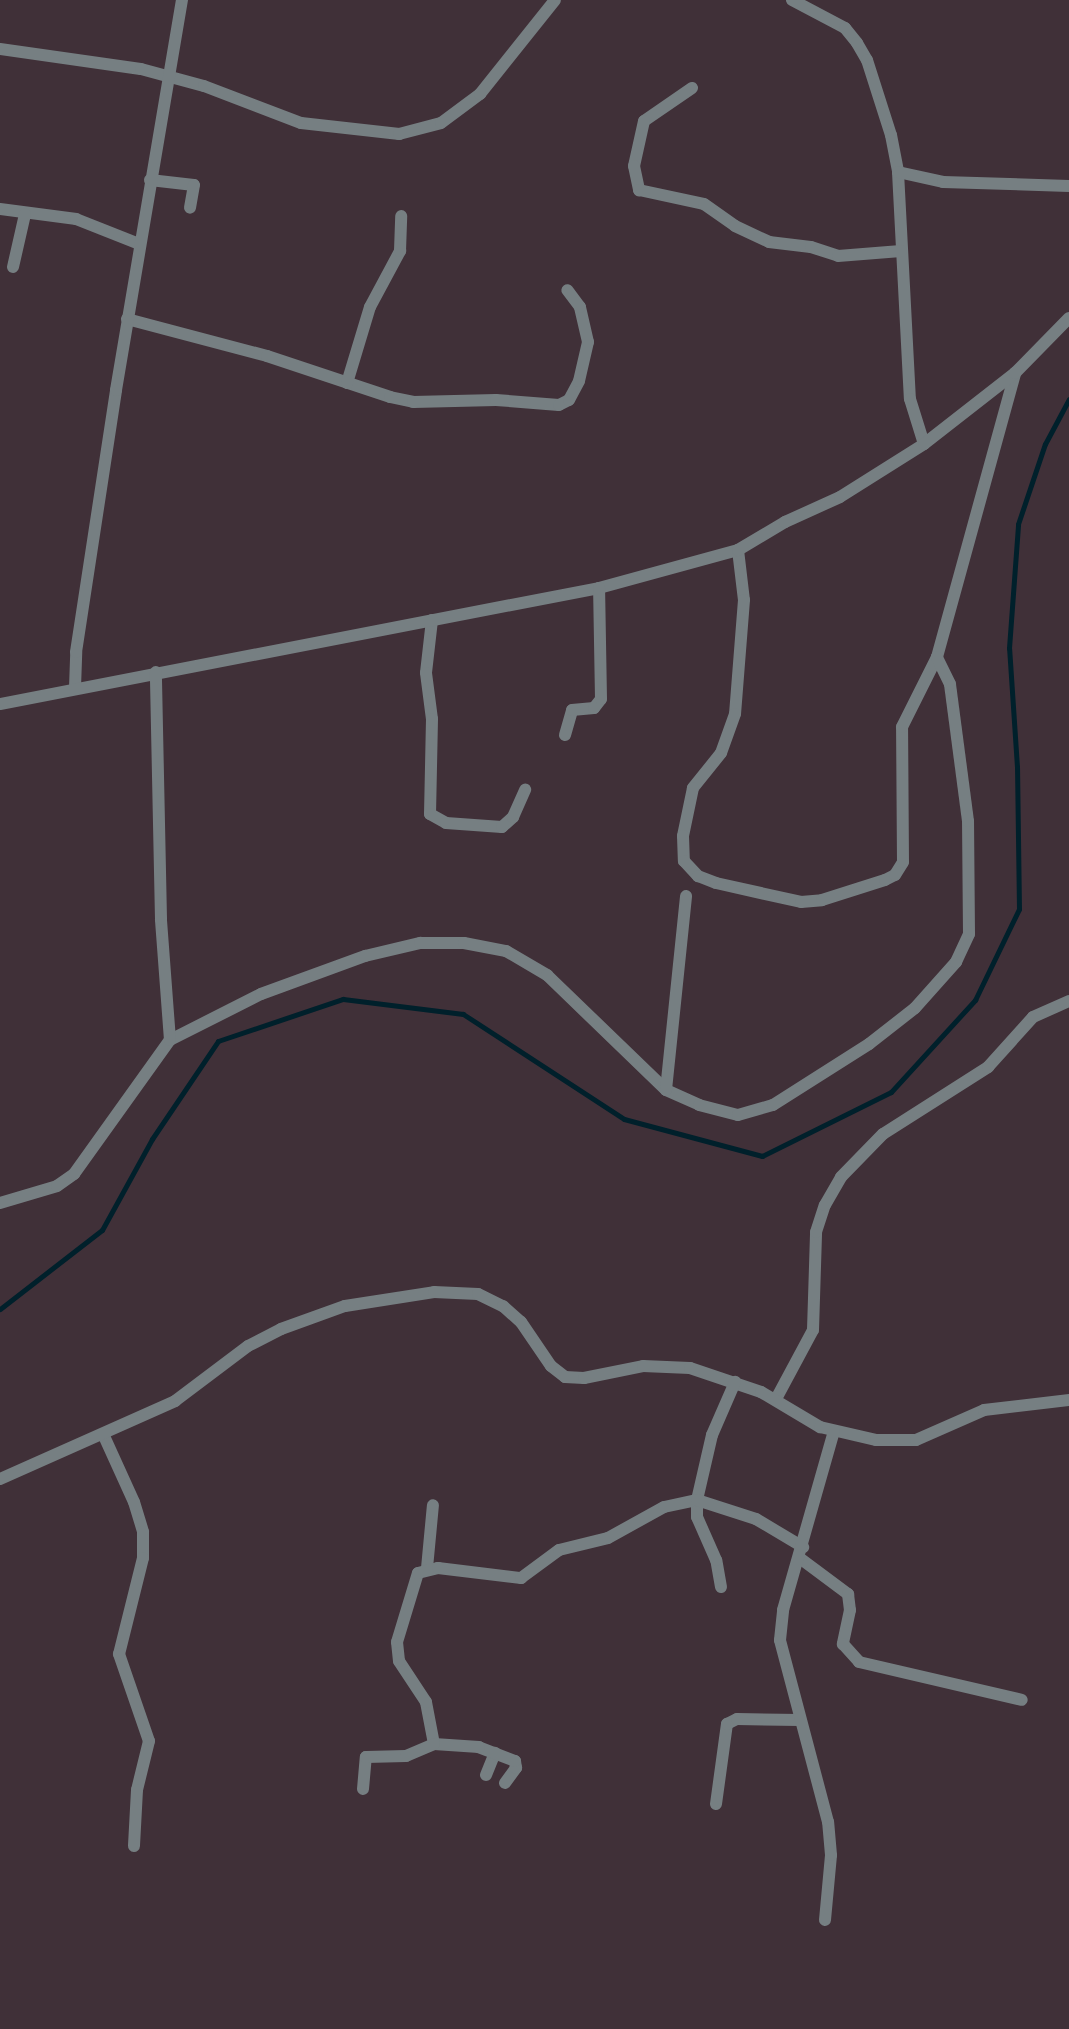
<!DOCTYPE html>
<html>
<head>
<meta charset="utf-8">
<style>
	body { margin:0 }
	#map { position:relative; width:1069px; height:2029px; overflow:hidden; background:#403038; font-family:Barlow,sans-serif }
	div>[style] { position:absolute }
	.stream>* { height:5px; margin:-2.5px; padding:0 2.5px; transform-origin:2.5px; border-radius:2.5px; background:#00202b }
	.minor>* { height:12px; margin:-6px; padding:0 6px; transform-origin:6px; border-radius:6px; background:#767f82 }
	span { translate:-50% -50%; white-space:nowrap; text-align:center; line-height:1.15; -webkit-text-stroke:4.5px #221b1e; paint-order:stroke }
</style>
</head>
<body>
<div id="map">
	<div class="stream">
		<i style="left:0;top:1309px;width:129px;rotate:-37.8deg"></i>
		<i style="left:102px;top:1230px;width:104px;rotate:-61.2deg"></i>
		<i style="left:152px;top:1139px;width:118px;rotate:-56deg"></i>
		<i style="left:218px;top:1041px;width:132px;rotate:-18.6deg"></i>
		<i style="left:343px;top:999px;width:121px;rotate:7.1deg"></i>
		<i style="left:463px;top:1014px;width:192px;rotate:33.1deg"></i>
		<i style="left:624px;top:1119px;width:143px;rotate:15deg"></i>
		<i style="left:762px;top:1156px;width:144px;rotate:-26.4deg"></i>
		<i style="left:891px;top:1092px;width:125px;rotate:-47.6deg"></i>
		<i style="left:975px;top:1000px;width:101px;rotate:-64.2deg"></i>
		<i style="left:1019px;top:909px;width:142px;rotate:-90.8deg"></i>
		<i style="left:1017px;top:767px;width:119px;rotate:-93.8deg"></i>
		<i style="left:1009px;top:648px;width:124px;rotate:-85.8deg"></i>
		<i style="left:1018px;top:524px;width:84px;rotate:-71.4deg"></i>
		<i style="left:1045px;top:444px;width:51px;rotate:-61.9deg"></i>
	</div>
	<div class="minor">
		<i style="left:792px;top:0;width:60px;rotate:27.8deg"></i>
		<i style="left:845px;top:28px;width:19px;rotate:51deg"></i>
		<i style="left:857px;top:43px;width:20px;rotate:60deg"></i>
		<i style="left:867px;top:60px;width:79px;rotate:72.3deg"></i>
		<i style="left:891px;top:135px;width:38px;rotate:79deg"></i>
		<i style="left:898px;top:172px;width:227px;rotate:87deg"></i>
		<i style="left:910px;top:399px;width:47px;rotate:72.7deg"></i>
		<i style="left:0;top:49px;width:142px;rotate:8.1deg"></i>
		<i style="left:141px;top:69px;width:65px;rotate:15.1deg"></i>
		<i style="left:204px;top:86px;width:104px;rotate:20.9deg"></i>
		<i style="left:301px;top:123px;width:99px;rotate:6.4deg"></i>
		<i style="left:399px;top:134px;width:43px;rotate:-14.7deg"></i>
		<i style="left:441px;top:123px;width:49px;rotate:-36.6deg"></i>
		<i style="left:480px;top:94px;width:120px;rotate:-51.4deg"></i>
		<i style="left:692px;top:88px;width:58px;rotate:145.5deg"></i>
		<i style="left:644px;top:121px;width:46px;rotate:102.5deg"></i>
		<i style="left:634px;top:166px;width:25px;rotate:78deg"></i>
		<i style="left:639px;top:190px;width:66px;rotate:12.2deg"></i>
		<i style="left:704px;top:204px;width:38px;rotate:35deg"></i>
		<i style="left:735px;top:226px;width:38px;rotate:25deg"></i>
		<i style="left:769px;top:242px;width:42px;rotate:6.8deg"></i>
		<i style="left:811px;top:247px;width:28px;rotate:18deg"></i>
		<i style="left:838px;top:256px;width:63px;rotate:-4.5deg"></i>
		<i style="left:898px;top:172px;width:46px;rotate:12.5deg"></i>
		<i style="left:943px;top:182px;width:126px;rotate:1.8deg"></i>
		<i style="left:150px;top:180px;width:44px;rotate:6.5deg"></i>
		<i style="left:194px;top:185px;width:23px;rotate:100deg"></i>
		<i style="left:0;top:209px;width:77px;rotate:7.5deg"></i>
		<i style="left:76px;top:219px;width:68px;rotate:21.6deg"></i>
		<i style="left:13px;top:267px;width:54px;rotate:-77.2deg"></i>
		<i style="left:127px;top:319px;width:145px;rotate:14.8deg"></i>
		<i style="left:267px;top:356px;width:130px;rotate:18.4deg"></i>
		<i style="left:390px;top:397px;width:24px;rotate:12deg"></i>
		<i style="left:413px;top:402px;width:83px;rotate:-1.4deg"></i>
		<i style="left:496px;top:400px;width:63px;rotate:4.5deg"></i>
		<i style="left:559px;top:405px;width:11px;rotate:-27deg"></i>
		<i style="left:569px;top:400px;width:21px;rotate:-62deg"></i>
		<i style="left:579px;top:381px;width:40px;rotate:-77deg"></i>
		<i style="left:588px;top:342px;width:36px;rotate:-103deg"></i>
		<i style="left:580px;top:307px;width:21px;rotate:-127deg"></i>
		<i style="left:347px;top:383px;width:79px;rotate:-73.2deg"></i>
		<i style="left:370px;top:307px;width:64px;rotate:-61.8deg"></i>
		<i style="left:400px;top:251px;width:35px;rotate:-88deg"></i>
		<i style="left:738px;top:550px;width:50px;rotate:83.2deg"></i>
		<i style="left:744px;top:600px;width:114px;rotate:94.5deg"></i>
		<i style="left:735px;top:714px;width:41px;rotate:109.7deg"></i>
		<i style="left:721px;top:753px;width:45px;rotate:128.7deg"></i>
		<i style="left:693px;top:788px;width:49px;rotate:101.8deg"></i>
		<i style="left:683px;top:836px;width:25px;rotate:88deg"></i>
		<i style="left:684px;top:861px;width:21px;rotate:47deg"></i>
		<i style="left:698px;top:876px;width:19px;rotate:21deg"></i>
		<i style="left:716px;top:883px;width:87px;rotate:12.6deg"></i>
		<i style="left:801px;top:902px;width:21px;rotate:-5deg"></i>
		<i style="left:822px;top:900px;width:66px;rotate:-17.6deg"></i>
		<i style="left:885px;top:880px;width:11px;rotate:-27deg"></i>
		<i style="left:895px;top:875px;width:15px;rotate:-58deg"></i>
		<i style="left:903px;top:862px;width:135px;rotate:-90.4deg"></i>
		<i style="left:902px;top:727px;width:78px;rotate:-63.4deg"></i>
		<i style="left:937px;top:657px;width:295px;rotate:-74.6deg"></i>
		<i style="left:432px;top:620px;width:53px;rotate:96.5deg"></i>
		<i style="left:426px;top:673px;width:46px;rotate:82.6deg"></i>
		<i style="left:432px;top:719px;width:95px;rotate:91.2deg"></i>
		<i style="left:430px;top:814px;width:18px;rotate:29deg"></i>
		<i style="left:446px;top:823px;width:56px;rotate:4.1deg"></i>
		<i style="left:502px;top:827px;width:15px;rotate:-42deg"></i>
		<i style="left:513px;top:817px;width:30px;rotate:-66deg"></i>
		<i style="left:75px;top:688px;width:36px;rotate:-88deg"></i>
		<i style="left:76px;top:652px;width:265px;rotate:-81.3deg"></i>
		<i style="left:116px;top:390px;width:396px;rotate:-80.4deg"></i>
		<i style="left:0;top:704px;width:610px;rotate:-10.96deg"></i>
		<i style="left:599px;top:588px;width:144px;rotate:-15.3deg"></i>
		<i style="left:738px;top:550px;width:55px;rotate:-30.8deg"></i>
		<i style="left:785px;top:522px;width:60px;rotate:-24.4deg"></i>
		<i style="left:840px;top:497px;width:99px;rotate:-32.2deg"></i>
		<i style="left:924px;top:444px;width:115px;rotate:-38deg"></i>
		<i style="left:1015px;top:373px;width:77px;rotate:-45.5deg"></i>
		<i style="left:565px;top:735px;width:26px;rotate:-74deg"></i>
		<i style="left:572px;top:710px;width:22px;rotate:-5deg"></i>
		<i style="left:594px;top:708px;width:11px;rotate:-52deg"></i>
		<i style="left:601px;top:699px;width:111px;rotate:-91deg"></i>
		<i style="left:170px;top:1040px;width:102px;rotate:-26.8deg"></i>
		<i style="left:261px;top:994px;width:111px;rotate:-20.1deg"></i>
		<i style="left:365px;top:956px;width:57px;rotate:-13.3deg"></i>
		<i style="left:420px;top:943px;width:44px"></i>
		<i style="left:464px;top:943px;width:43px;rotate:10.8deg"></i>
		<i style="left:506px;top:951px;width:48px;rotate:30.3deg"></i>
		<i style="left:547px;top:975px;width:165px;rotate:44deg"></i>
		<i style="left:666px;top:1090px;width:36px;rotate:24deg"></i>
		<i style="left:699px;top:1105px;width:40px;rotate:14.4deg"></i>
		<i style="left:738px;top:1115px;width:36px;rotate:-16deg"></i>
		<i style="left:773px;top:1105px;width:114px;rotate:-32.4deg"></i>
		<i style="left:869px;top:1044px;width:58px;rotate:-38deg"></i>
		<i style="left:915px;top:1008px;width:62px;rotate:-48.3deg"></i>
		<i style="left:956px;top:962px;width:31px;rotate:-65deg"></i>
		<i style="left:969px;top:934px;width:113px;rotate:-90.5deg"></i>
		<i style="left:968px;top:821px;width:138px;rotate:-97.5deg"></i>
		<i style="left:950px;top:684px;width:30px;rotate:-116deg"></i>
		<i style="left:666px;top:1090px;width:195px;rotate:-84.1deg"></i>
		<i style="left:0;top:1203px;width:59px;rotate:-16.6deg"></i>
		<i style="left:57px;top:1186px;width:21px;rotate:-35deg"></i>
		<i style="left:74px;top:1174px;width:165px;rotate:-54.4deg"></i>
		<i style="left:170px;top:1040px;width:121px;rotate:-94.3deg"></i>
		<i style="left:161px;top:919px;width:247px;rotate:-91.2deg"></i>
		<i style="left:776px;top:1399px;width:78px;rotate:-61.8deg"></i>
		<i style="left:813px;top:1330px;width:98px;rotate:-88.2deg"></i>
		<i style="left:816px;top:1232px;width:28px;rotate:-72deg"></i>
		<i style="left:825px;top:1205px;width:32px;rotate:-60deg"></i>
		<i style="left:841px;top:1177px;width:60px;rotate:-45.7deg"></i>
		<i style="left:883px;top:1134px;width:125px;rotate:-32.5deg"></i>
		<i style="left:988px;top:1067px;width:67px;rotate:-48deg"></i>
		<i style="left:1033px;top:1017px;width:39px;rotate:-24deg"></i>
		<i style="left:104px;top:1436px;width:72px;rotate:65.6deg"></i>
		<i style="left:134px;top:1502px;width:31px;rotate:73deg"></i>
		<i style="left:143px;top:1532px;width:26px;rotate:90deg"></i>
		<i style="left:143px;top:1558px;width:99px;rotate:104deg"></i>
		<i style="left:119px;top:1654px;width:92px;rotate:71deg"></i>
		<i style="left:149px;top:1741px;width:50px;rotate:103.8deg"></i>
		<i style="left:137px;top:1790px;width:56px;rotate:93.1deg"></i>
		<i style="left:0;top:1479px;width:192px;rotate:-24deg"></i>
		<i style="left:175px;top:1401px;width:91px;rotate:-37deg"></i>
		<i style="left:248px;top:1346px;width:37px;rotate:-27deg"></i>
		<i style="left:281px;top:1329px;width:68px;rotate:-19.8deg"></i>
		<i style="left:345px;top:1306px;width:90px;rotate:-8.9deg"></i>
		<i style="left:434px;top:1292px;width:44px;rotate:2.6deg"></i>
		<i style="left:478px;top:1294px;width:28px;rotate:26deg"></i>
		<i style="left:503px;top:1306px;width:24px;rotate:42deg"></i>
		<i style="left:521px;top:1322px;width:53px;rotate:55.7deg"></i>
		<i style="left:551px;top:1366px;width:18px;rotate:38deg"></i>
		<i style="left:565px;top:1377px;width:19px;rotate:3deg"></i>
		<i style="left:584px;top:1378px;width:60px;rotate:-11.5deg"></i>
		<i style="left:643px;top:1366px;width:47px;rotate:2.4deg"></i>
		<i style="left:690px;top:1368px;width:75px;rotate:18.7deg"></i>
		<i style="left:761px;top:1392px;width:69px;rotate:30.7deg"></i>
		<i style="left:820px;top:1427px;width:57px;rotate:13.1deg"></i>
		<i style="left:876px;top:1440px;width:40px"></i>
		<i style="left:916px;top:1440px;width:74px;rotate:-23.8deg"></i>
		<i style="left:984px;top:1410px;width:86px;rotate:-6.7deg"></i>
		<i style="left:801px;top:1559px;width:59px;rotate:36.7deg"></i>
		<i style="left:848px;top:1594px;width:16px;rotate:83deg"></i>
		<i style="left:850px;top:1610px;width:35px;rotate:102deg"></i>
		<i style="left:843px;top:1644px;width:24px;rotate:48deg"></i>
		<i style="left:859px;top:1662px;width:167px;rotate:13.1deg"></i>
		<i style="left:427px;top:1568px;width:63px;rotate:-84.6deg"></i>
		<i style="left:721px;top:1587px;width:27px;rotate:-100deg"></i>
		<i style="left:716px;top:1560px;width:47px;rotate:-113.8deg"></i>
		<i style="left:697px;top:1517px;width:17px;rotate:-90deg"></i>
		<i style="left:697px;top:1500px;width:67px;rotate:-77deg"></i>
		<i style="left:712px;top:1435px;width:58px;rotate:-66.5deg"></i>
		<i style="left:486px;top:1775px;width:24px;rotate:-68deg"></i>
		<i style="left:505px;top:1783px;width:19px;rotate:-54deg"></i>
		<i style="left:516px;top:1768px;width:7px;rotate:-98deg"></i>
		<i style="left:515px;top:1761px;width:39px;rotate:-159deg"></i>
		<i style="left:479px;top:1747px;width:45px;rotate:-176.2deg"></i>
		<i style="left:434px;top:1744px;width:43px;rotate:-100.8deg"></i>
		<i style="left:426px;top:1702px;width:49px;rotate:-123.4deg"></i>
		<i style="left:399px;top:1661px;width:19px;rotate:-96deg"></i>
		<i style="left:397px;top:1642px;width:72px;rotate:-73.1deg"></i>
		<i style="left:418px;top:1573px;width:21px;rotate:-14deg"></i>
		<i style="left:438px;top:1568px;width:84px;rotate:6.9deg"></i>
		<i style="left:521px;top:1578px;width:47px;rotate:-36.4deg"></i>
		<i style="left:559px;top:1550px;width:50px;rotate:-13.8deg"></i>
		<i style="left:608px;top:1538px;width:64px;rotate:-29deg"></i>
		<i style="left:664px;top:1507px;width:34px;rotate:-12deg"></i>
		<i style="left:697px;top:1500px;width:62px;rotate:17.9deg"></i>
		<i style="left:756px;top:1519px;width:55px;rotate:30.8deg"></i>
		<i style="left:363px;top:1789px;width:32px;rotate:-85deg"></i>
		<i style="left:366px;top:1757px;width:40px;rotate:-1.4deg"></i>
		<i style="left:406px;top:1756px;width:30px;rotate:-23deg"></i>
		<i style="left:716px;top:1804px;width:81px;rotate:-82.2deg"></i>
		<i style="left:727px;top:1724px;width:11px;rotate:-27deg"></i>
		<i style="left:737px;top:1719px;width:63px;rotate:0.9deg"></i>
		<i style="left:825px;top:1920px;width:65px;rotate:-84.7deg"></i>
		<i style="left:831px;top:1855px;width:33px;rotate:-95deg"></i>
		<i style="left:828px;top:1822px;width:188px;rotate:-104.8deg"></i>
		<i style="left:780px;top:1640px;width:30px;rotate:-84deg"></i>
		<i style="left:783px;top:1610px;width:186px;rotate:-74.1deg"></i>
	</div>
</div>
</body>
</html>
